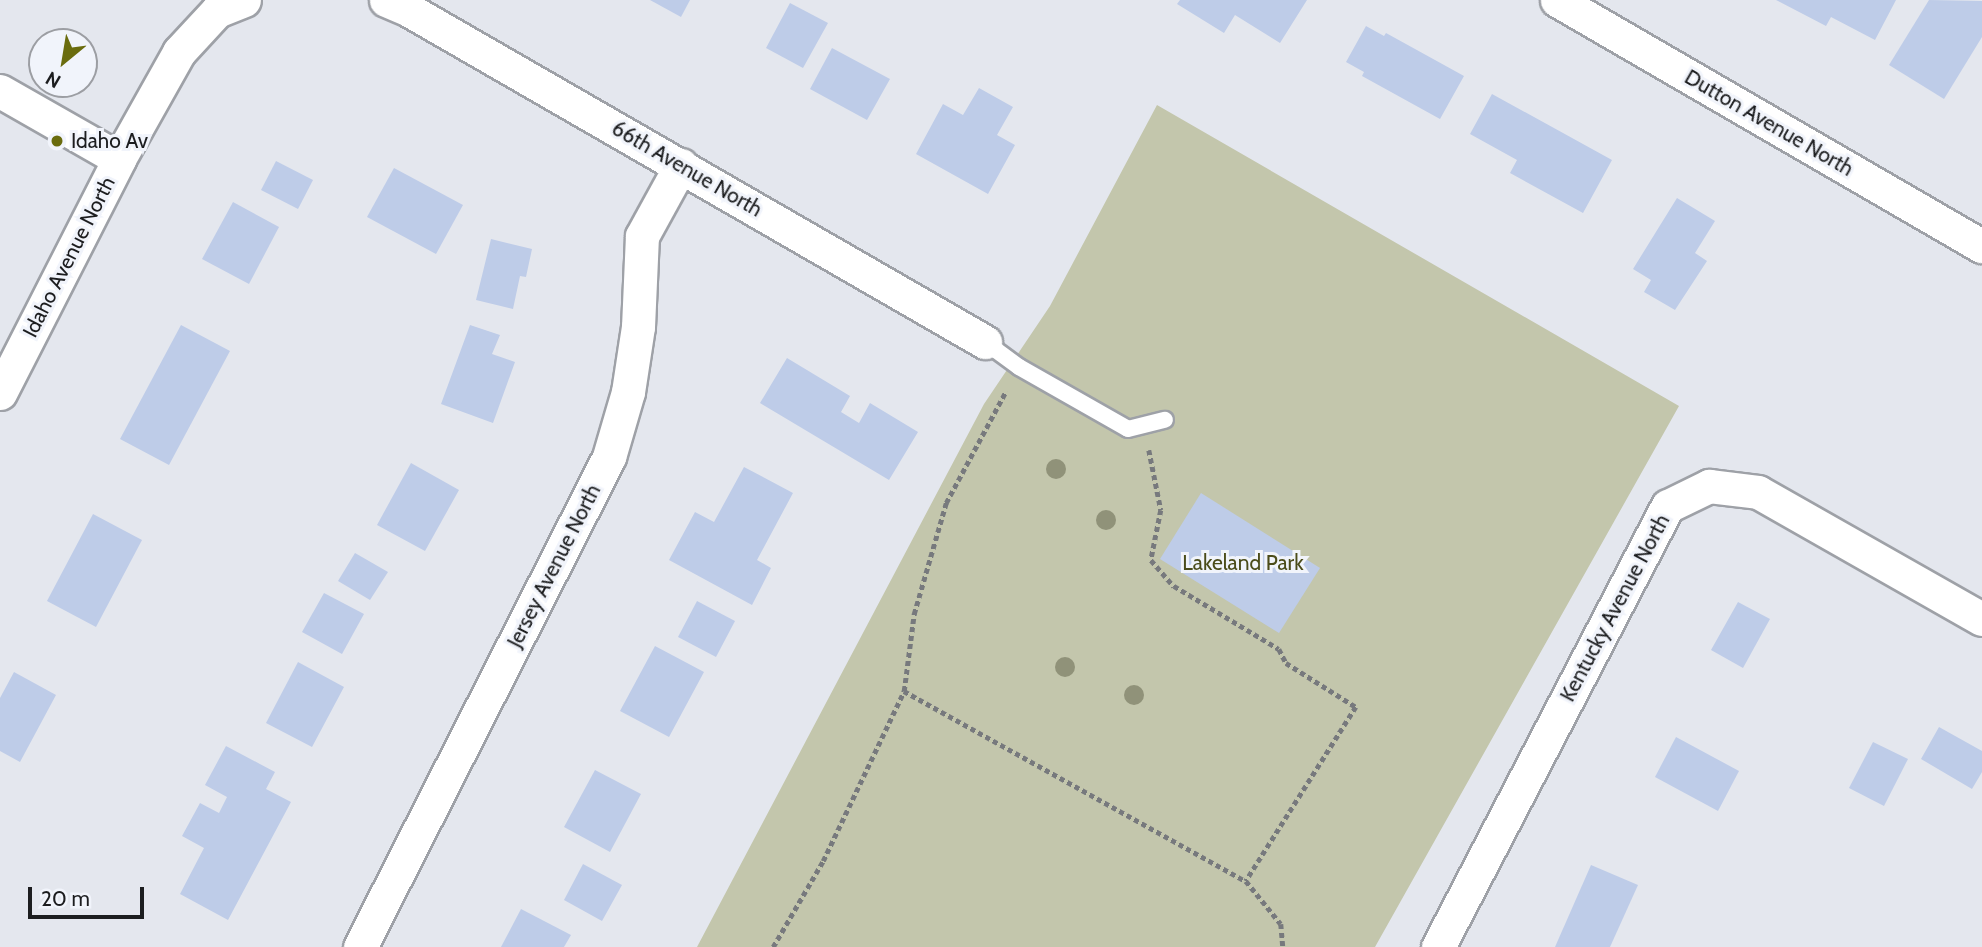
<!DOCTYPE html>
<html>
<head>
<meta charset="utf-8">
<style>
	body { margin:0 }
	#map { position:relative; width:1982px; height:947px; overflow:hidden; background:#e4e7ee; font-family:Cabin,sans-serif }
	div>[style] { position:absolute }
	.green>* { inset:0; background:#c3c6ac }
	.building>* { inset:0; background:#becce8 }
	.path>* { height:4.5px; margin-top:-2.25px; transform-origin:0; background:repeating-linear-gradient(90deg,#77797d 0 5px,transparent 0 8.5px) }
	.roads { filter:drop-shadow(2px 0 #9ea1a7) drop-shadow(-2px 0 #9ea1a7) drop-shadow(0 2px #9ea1a7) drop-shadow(0 -2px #9ea1a7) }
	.lane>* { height:16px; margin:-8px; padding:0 8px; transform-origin:8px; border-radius:8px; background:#fff }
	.street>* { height:33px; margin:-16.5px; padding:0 16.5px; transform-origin:16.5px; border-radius:16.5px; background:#fff }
	.trees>* { width:20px; height:20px; margin:-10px; border-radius:50%; background:#909279 }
	.dots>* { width:19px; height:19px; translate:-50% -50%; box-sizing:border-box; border:4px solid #f1f4fb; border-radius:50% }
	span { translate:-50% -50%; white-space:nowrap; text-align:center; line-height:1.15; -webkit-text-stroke:6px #f1f4fb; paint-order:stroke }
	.street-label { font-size:21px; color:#1c1d1f }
	.poi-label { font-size:21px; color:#1c1d1f }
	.left { translate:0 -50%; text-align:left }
	.park-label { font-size:21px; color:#4b4c1a }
	.north { position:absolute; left:28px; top:28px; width:70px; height:70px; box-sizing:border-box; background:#f1f4fb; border:2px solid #9c9ea3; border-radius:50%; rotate:210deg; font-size:19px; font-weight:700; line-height:28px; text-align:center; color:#1c1d1f }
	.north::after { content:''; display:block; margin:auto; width:24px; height:32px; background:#6a6c0e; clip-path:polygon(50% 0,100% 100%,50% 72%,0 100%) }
	.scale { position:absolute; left:28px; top:887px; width:116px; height:32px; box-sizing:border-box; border:4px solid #1c1d1f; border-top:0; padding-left:9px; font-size:21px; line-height:24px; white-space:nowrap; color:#1c1d1f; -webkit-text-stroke:5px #f1f4fb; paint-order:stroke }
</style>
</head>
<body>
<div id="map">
	<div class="green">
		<i style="clip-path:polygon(1157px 105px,1679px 406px,1375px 947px,697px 947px,984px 404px,1050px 306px)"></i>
	</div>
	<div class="building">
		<i style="clip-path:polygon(650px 0,690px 0,681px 17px)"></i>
		<i style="clip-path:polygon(1180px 0,1307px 0,1280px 43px,1235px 15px,1224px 33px,1177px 4px)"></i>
		<i style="clip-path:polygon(1776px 0,1896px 0,1875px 40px,1831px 17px,1826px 26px)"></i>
		<i style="clip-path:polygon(1929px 0,1982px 1px,1982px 37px,1944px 99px,1889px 65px)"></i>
		<i style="clip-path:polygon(790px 3px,828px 23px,803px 68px,766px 48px)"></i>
		<i style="clip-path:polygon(1366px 26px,1384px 36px,1386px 33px,1464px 76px,1440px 119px,1362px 76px,1364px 72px,1346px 62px)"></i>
		<i style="clip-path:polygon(832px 48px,890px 79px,867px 120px,810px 89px)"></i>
		<i style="clip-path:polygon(979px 88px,1013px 107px,997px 135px,1015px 145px,988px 194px,916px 154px,943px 104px,963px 115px)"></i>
		<i style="clip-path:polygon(1492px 94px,1612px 160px,1583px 213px,1510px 173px,1517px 160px,1470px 134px)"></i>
		<i style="clip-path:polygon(276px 161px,313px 180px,298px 209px,261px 190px)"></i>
		<i style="clip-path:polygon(394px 168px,463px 205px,436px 254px,367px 217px)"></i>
		<i style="clip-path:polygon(1677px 198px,1715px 221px,1695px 253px,1707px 261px,1675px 310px,1644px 292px,1651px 280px,1633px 269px)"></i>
		<i style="clip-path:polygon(233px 202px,279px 227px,249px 284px,202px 259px)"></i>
		<i style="clip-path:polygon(491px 239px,532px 249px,526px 277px,520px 276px,513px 309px,476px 300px)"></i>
		<i style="clip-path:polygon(181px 325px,230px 351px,169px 465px,120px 439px)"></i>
		<i style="clip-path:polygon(470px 325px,500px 335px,492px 354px,515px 362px,493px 423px,441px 404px)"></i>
		<i style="clip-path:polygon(787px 358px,850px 396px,841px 412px,859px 423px,870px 403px,918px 432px,889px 480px,760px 403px)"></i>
		<i style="clip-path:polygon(411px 463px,459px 490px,425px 551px,377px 525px)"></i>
		<i style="clip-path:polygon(744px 467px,793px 493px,757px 560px,771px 568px,752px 605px,669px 560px,695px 512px,714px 522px)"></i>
		<i style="clip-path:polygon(1201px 493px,1320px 568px,1279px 633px,1160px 559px)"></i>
		<i style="clip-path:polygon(93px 514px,142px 540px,96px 627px,47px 601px)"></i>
		<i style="clip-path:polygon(355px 553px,388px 572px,370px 600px,338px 581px)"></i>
		<i style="clip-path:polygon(324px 593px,364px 614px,342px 654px,302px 632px)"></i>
		<i style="clip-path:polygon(697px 601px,735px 621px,716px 657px,678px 637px)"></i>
		<i style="clip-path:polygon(1738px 602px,1770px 619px,1743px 668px,1711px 650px)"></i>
		<i style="clip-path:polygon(655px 646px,704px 672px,669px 737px,620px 711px)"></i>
		<i style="clip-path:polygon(298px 662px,344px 687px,312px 747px,266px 723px)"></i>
		<i style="clip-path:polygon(14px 672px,56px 695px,20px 762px,0 751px,0 698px)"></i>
		<i style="clip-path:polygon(1939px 727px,1982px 751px,1982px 772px,1972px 789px,1921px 759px)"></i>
		<i style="clip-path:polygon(1676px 737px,1739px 771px,1718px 811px,1655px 777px)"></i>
		<i style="clip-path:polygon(1873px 742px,1908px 759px,1884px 806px,1849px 788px)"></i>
		<i style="clip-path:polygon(226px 746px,275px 772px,266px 789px,291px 802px,228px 920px,180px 894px,204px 848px,182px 836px,200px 803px,219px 813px,227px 797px,205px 785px)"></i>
		<i style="clip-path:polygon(595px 770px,641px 794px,610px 852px,564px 827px)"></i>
		<i style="clip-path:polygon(583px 864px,622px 885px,602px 921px,564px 900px)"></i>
		<i style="clip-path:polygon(1591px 865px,1638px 885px,1610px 947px,1555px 947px)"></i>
		<i style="clip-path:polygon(521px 909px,571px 935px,564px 947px,501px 947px)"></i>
	</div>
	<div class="path">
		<i style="left:1149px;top:450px;width:61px;rotate:78.7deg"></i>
		<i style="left:1161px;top:510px;width:51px;rotate:101.3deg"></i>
		<i style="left:1151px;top:560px;width:35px;rotate:49deg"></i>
		<i style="left:1174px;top:586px;width:122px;rotate:31deg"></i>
		<i style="left:1279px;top:649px;width:16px;rotate:63deg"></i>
		<i style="left:1286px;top:663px;width:83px;rotate:32.2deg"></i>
		<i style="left:1356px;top:707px;width:206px;rotate:122.3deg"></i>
		<i style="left:904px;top:691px;width:391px;rotate:29.1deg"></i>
		<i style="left:1246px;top:881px;width:55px;rotate:50.9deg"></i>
		<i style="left:1281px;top:924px;width:23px;rotate:85deg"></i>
		<i style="left:773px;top:947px;width:99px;rotate:-59.8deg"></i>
		<i style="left:823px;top:861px;width:188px;rotate:-64.5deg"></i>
		<i style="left:904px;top:691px;width:78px;rotate:-82.6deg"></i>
		<i style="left:914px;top:614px;width:116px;rotate:-73.9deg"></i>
		<i style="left:946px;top:503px;width:127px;rotate:-61.8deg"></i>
	</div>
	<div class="roads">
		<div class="lane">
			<i style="left:985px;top:342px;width:42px;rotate:36.3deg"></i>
			<i style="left:1019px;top:367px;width:125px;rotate:29.6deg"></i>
			<i style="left:1128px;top:429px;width:38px;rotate:-14deg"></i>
		</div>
		<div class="street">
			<i style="left:386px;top:0;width:25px;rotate:23deg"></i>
			<i style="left:409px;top:10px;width:665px;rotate:29.96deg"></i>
			<i style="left:1557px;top:0;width:491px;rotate:30.1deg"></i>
			<i style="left:0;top:91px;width:137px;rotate:29.7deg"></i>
			<i style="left:0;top:393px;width:263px;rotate:-63deg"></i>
			<i style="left:119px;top:159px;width:123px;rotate:-60.7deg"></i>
			<i style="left:179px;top:52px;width:56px;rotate:-47.2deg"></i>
			<i style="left:217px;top:11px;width:29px;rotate:-22deg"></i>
			<i style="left:360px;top:947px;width:550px;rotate:-63.06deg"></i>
			<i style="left:609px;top:457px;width:68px;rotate:-73.7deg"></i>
			<i style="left:628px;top:392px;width:66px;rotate:-81.3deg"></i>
			<i style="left:638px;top:327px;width:91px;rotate:-87.5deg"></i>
			<i style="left:642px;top:236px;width:81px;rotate:-61.2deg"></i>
			<i style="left:1438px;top:947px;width:497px;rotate:-62.5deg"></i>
			<i style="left:1668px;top:506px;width:46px;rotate:-26deg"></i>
			<i style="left:1709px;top:486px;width:49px;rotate:7deg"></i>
			<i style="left:1758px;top:492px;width:257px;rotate:29.6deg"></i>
		</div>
	</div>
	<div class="trees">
		<i style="left:1056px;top:469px"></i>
		<i style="left:1106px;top:520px"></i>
		<i style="left:1065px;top:667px"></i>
		<i style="left:1134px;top:695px"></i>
	</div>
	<div class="dots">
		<i style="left:57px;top:141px;background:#6a6c0e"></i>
	</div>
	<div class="street-label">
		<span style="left:1769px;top:123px;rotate:30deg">Dutton Avenue North</span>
		<span style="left:687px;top:169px;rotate:30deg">66th Avenue North</span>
		<span style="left:69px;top:257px;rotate:-63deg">Idaho Avenue North</span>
		<span style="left:554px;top:566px;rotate:-63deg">Jersey Avenue North</span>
		<span style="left:1615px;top:608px;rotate:-62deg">Kentucky Avenue North</span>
	</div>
	<div class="poi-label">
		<span class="left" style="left:71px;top:141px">Idaho Av</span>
	</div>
	<div class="park-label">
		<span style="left:1243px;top:563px">Lakeland Park</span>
	</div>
	<div class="north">N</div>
	<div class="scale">20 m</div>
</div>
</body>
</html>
